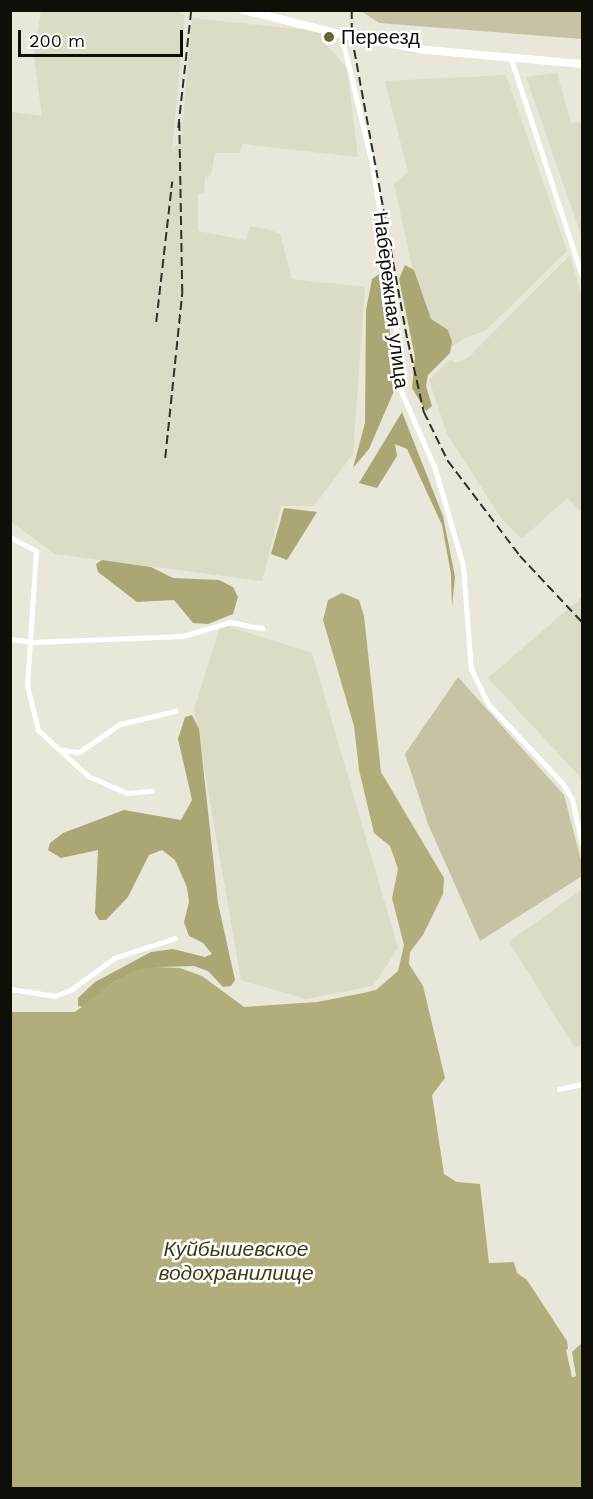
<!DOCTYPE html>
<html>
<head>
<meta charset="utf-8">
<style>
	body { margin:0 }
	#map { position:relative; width:593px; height:1499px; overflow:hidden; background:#e8e7d9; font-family:"Work Sans",sans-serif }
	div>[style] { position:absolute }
	.built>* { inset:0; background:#dcdbc6 }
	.green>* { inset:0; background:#c5c3a4 }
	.forest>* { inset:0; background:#aba775 }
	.water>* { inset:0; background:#b2ae7c }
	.pier>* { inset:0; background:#e8e7d9 }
	.street>* { height:5px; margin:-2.5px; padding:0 2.5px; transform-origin:2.5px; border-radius:2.5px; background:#fff }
	.secondary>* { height:8px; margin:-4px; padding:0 4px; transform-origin:4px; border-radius:4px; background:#fff }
	.rail>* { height:1.5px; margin-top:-0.75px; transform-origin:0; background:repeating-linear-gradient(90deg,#30302a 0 9px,transparent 0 13.5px) }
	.dots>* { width:16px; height:16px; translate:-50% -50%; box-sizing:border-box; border:3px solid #fff; border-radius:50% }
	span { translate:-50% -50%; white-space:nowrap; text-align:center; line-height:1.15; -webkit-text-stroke:5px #fff; paint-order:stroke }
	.poi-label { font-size:20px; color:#0f0f0a }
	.left { translate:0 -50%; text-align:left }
	.street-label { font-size:20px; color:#0f0f0a }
	.water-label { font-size:21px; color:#3f3c14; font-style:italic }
	.frame { position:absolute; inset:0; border:12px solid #0f0f0a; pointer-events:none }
	.scale { position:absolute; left:18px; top:30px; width:165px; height:27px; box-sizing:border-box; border:3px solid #0f0f0a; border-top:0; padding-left:8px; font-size:18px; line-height:21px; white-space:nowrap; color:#0f0f0a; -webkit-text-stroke:4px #fff; paint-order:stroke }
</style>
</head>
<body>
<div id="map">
	<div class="built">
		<i style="clip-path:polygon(174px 10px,185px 15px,172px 149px,181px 143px,192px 18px,327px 32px,327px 46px,347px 68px,358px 157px,243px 144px,239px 153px,215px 153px,211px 175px,205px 177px,204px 192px,198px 194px,198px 231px,246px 240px,250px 226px,270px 230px,280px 234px,292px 279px,365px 287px,353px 454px,314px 506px,281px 506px,262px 581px,55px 554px,11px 522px,11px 112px,42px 116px,34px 57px,41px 11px)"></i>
		<i style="clip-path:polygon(557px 73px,571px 123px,582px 122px,582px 238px,526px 77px)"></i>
		<i style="clip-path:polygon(506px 75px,567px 251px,486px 330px,463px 339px,442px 354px,424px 321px,394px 184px,408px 172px,385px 81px)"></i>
		<i style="clip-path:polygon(570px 255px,582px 298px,582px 513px,567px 498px,522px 539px,501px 518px,447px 434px,429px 380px,450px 360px,457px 363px,470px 356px)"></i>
		<i style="clip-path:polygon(582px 597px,582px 779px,488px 678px)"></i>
		<i style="clip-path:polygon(221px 624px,312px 653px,398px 948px,373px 986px,306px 999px,241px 980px,194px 709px)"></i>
		<i style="clip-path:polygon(582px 889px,582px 1044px,575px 1048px,509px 942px)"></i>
	</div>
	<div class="green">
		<i style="clip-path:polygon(361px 11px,582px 11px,582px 39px,379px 23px)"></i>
		<i style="clip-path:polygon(458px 677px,564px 795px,582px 864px,582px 876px,480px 941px,428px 824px,405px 754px)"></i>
	</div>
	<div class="forest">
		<i style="clip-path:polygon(405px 265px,414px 270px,431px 319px,448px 330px,452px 342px,450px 353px,428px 375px,426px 386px,432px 406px,426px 411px,412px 388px,415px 357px,399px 279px)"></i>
		<i style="clip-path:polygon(382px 272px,386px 278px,394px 391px,369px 449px,353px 468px,365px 423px,366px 310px,372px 279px)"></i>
		<i style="clip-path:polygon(402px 412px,443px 516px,455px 577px,452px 607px,451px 574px,442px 525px,407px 449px,395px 444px,397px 456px,377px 488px,359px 483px)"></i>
		<i style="clip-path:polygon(284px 508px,317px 512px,287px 560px,271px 554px)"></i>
		<i style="clip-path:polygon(102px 560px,151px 567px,173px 578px,219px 580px,233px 587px,238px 597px,233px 614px,208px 624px,193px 623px,174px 600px,137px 602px,98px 572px,96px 564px)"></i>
		<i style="clip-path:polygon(192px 715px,199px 729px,218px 903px,235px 980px,231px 986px,223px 987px,208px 971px,194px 966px,157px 967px,115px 981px,84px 1007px,78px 1006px,78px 998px,95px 982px,151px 952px,173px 949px,205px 957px,212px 954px,203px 943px,189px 936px,184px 922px,189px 902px,187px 887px,175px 860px,162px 850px,149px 855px,128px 897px,106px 920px,99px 920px,95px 913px,98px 850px,61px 858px,48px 850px,50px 843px,63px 833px,124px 810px,181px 820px,192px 800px,178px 739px,185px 717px)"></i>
	</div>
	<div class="water">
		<i style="clip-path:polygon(342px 593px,359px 600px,364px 616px,381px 772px,444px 878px,443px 894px,423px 935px,410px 952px,409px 964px,423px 986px,445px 1078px,432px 1095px,444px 1174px,457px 1182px,480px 1184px,489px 1263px,514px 1262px,517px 1273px,527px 1280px,567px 1341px,572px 1377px,576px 1376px,572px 1352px,582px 1343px,582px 1488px,11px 1488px,11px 1012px,75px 1012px,115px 981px,139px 969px,157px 967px,180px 968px,202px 976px,244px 1007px,317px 1002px,363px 993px,376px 990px,398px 971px,404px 945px,392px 898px,398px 869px,390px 846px,374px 833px,359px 770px,354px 726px,323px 620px,328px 600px)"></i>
	</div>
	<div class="pier">
		<i style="clip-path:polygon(582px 1340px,571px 1352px,576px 1376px,572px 1377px,566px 1350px)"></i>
	</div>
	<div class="street">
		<i style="left:341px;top:34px;width:134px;rotate:76.6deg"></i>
		<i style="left:372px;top:164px;width:142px;rotate:81.1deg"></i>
		<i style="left:394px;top:304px;width:87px;rotate:85.4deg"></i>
		<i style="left:401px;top:391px;width:85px;rotate:66.4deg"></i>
		<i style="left:435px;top:469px;width:101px;rotate:73.9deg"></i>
		<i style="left:463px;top:566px;width:103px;rotate:85.6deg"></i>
		<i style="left:471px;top:669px;width:39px;rotate:64deg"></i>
		<i style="left:488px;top:704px;width:110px;rotate:46.8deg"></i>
		<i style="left:563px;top:784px;width:17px;rotate:59deg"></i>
		<i style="left:572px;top:799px;width:47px;rotate:77.7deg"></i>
		<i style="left:511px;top:59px;width:228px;rotate:71.9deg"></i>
		<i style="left:10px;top:537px;width:30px;rotate:28deg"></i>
		<i style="left:36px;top:551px;width:134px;rotate:93.8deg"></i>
		<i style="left:27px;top:685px;width:46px;rotate:76.3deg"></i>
		<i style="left:38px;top:730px;width:68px;rotate:42.6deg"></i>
		<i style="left:88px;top:776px;width:43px;rotate:23.6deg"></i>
		<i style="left:127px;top:793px;width:25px;rotate:-5deg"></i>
		<i style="left:10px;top:639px;width:23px;rotate:7deg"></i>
		<i style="left:33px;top:642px;width:150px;rotate:-2.3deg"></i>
		<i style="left:183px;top:636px;width:49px;rotate:-16.6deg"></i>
		<i style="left:230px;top:622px;width:33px;rotate:11deg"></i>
		<i style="left:63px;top:750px;width:16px;rotate:7deg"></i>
		<i style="left:79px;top:752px;width:50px;rotate:-34.3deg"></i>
		<i style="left:120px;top:724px;width:57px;rotate:-13.3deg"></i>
		<i style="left:10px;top:989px;width:46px;rotate:8.8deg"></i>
		<i style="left:55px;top:996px;width:18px;rotate:-22deg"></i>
		<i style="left:72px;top:989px;width:52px;rotate:-36.4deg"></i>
		<i style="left:114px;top:958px;width:64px;rotate:-18.2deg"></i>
		<i style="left:559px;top:1089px;width:24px;rotate:-12deg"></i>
	</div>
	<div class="secondary">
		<i style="left:243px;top:10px;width:112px;rotate:13.9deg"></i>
		<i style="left:352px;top:37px;width:75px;rotate:10deg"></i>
		<i style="left:426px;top:50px;width:157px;rotate:5.1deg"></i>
	</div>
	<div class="rail">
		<i style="left:352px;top:10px;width:27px;rotate:90deg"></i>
		<i style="left:352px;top:37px;width:309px;rotate:79.6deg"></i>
		<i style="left:408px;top:341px;width:73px;rotate:77.3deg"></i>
		<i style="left:424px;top:412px;width:55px;rotate:63.9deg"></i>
		<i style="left:448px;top:461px;width:119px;rotate:52.8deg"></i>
		<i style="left:520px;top:556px;width:91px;rotate:46.8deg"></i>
		<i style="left:178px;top:128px;width:119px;rotate:-83.7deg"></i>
		<i style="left:156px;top:322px;width:141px;rotate:-83.5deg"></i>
		<i style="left:165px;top:458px;width:166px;rotate:-84.1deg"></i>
		<i style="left:182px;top:293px;width:173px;rotate:-91deg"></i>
	</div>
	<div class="dots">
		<i style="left:329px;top:37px;background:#696531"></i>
	</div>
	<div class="poi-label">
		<span class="left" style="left:341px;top:37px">Переезд</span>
	</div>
	<div class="street-label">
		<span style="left:391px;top:300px;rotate:83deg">Набережная улица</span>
	</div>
	<div class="water-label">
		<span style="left:236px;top:1261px">Куйбышевское<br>водохранилище</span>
	</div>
	<div class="frame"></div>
	<div class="scale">200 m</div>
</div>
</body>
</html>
